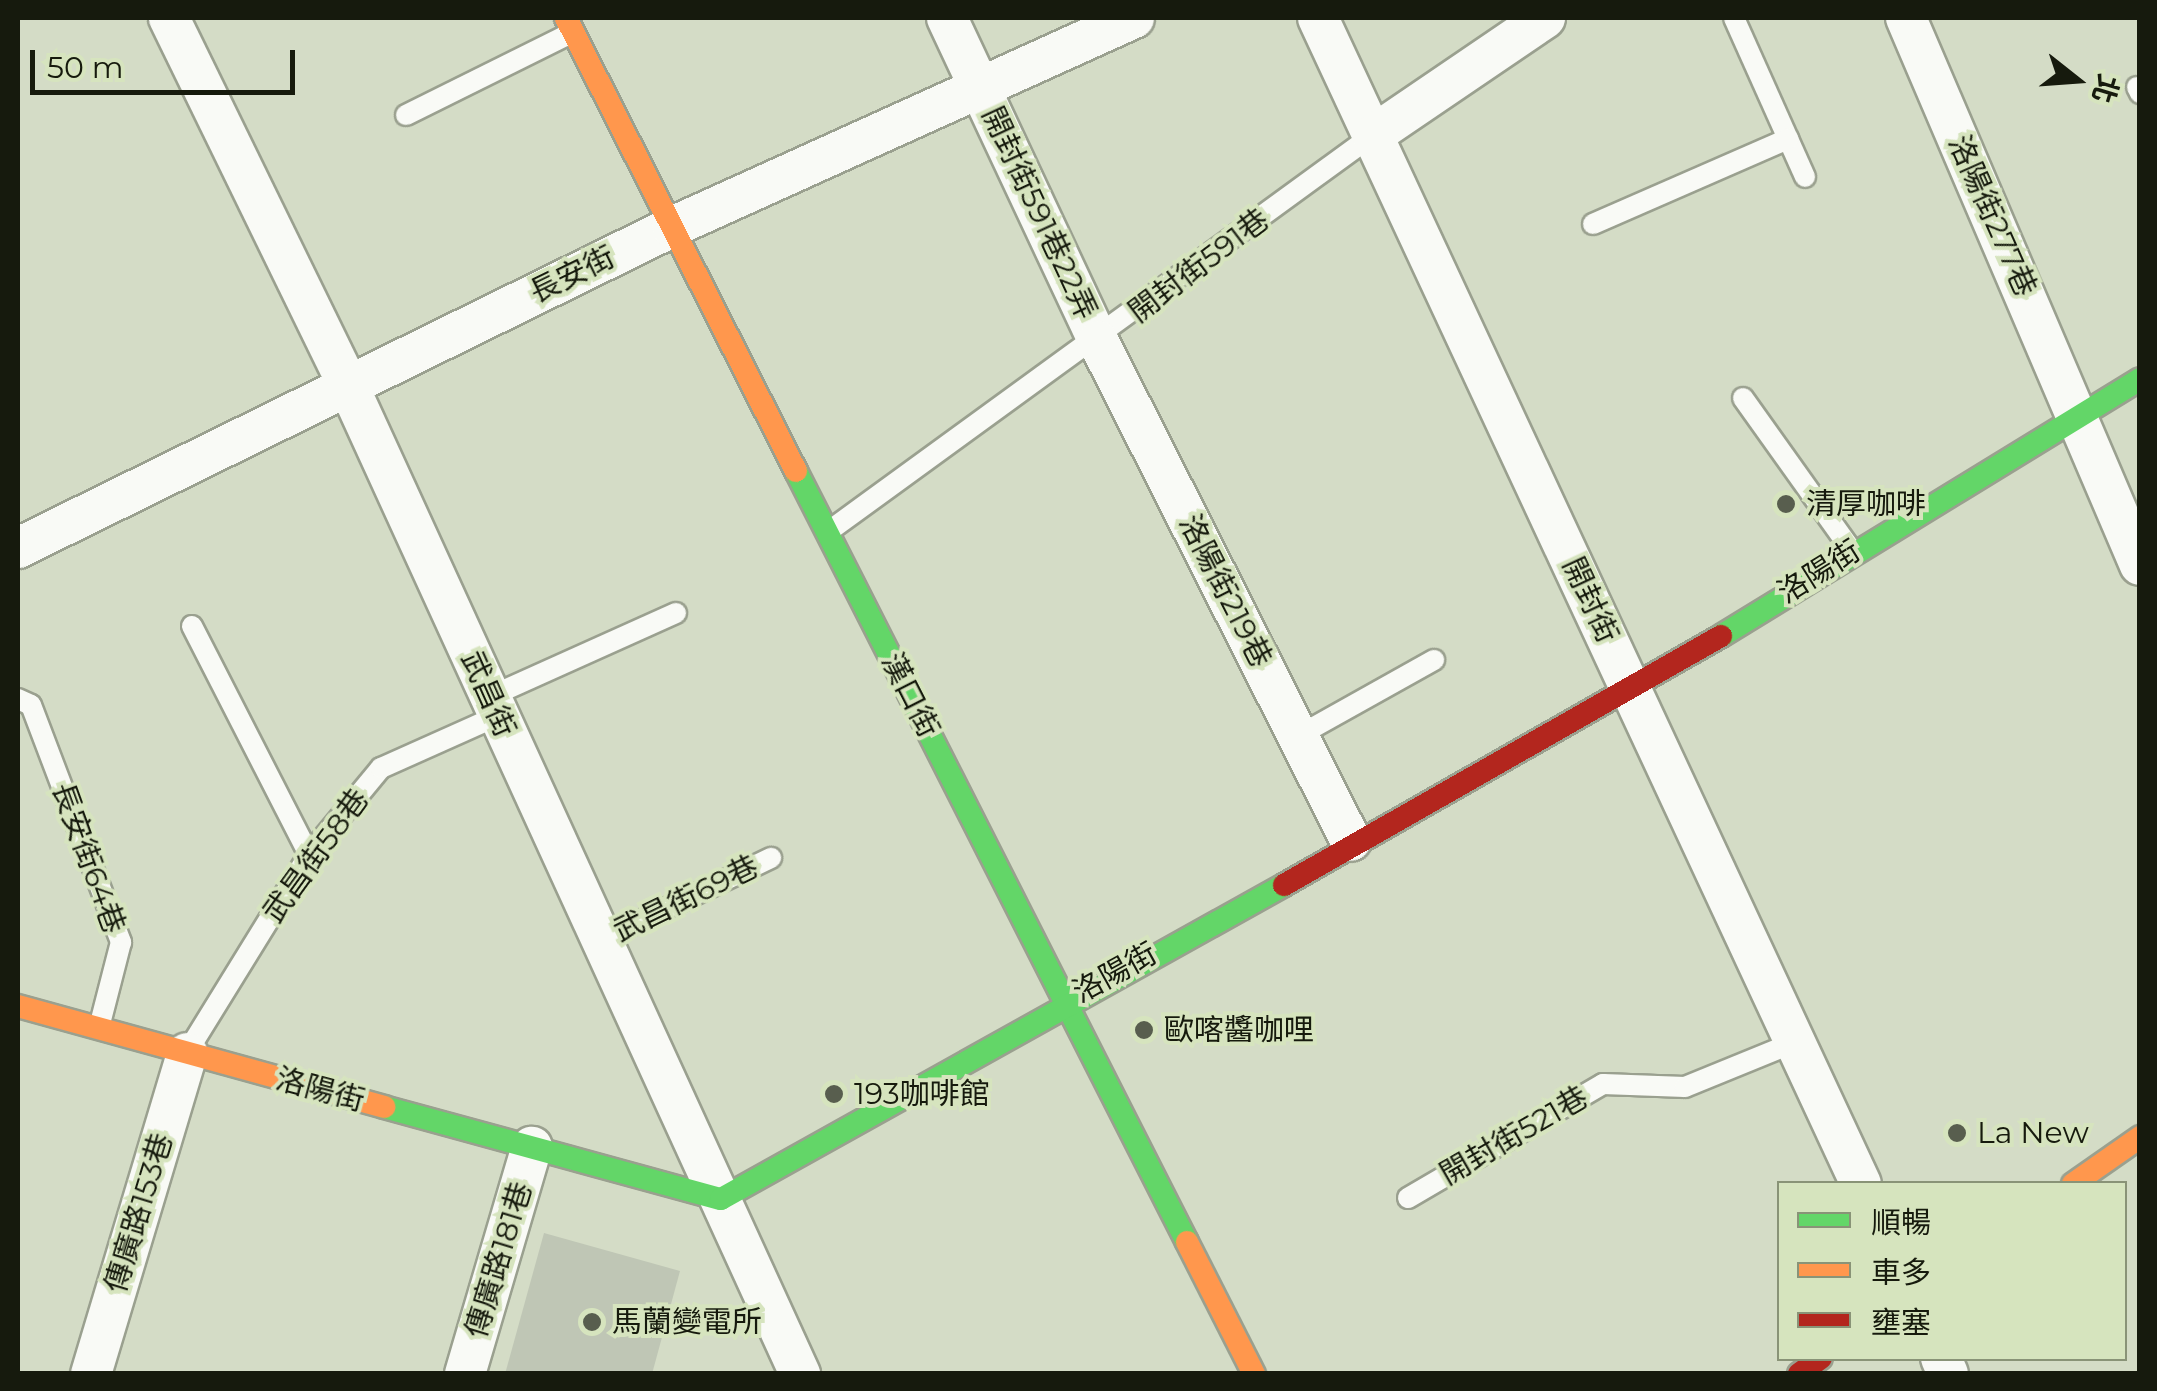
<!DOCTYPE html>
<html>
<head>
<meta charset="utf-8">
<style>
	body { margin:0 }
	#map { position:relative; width:2157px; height:1391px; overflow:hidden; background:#d4dcc6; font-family:Montserrat,"Noto Sans TC",sans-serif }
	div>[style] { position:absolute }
	.building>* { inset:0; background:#bfc6b5 }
	.roads { filter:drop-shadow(2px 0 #9aa08f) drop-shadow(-2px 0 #9aa08f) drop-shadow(0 2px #9aa08f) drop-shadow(0 -2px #9aa08f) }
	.lane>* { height:20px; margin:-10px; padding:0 10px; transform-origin:10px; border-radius:10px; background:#f9faf6 }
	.street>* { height:40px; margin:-20px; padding:0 20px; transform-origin:20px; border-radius:20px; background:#f9faf6 }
	.fast>* { height:22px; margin:-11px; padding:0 11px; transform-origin:11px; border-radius:11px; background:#63d668 }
	.slow>* { height:22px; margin:-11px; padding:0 11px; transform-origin:11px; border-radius:11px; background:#ff974d }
	.jam>* { height:22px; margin:-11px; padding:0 11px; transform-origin:11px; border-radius:11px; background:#b3261e }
	.dots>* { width:28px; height:28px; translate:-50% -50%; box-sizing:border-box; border:5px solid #d6e4be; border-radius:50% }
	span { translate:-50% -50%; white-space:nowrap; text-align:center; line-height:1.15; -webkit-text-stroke:8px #d6e4be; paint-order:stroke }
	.street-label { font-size:30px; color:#161a0d }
	.poi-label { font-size:30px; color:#161a0d }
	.left { translate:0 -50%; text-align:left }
	.frame { position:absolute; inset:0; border:20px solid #161a0d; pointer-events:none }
	.legend { position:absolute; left:1777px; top:1181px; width:350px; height:180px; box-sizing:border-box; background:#d6e4be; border:2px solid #899377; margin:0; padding:12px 18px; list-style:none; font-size:30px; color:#161a0d }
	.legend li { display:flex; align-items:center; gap:20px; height:50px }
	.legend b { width:50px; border:2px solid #899377 }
	.north { position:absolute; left:2027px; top:30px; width:100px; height:100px; -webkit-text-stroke:8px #d6e4be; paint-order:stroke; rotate:107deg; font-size:28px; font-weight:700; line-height:40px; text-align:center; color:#161a0d }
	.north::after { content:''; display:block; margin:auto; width:35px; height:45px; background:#161a0d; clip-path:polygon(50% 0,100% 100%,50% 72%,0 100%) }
	.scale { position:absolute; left:30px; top:50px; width:265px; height:45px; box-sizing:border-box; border:5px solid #161a0d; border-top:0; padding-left:12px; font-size:30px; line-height:35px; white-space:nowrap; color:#161a0d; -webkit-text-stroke:8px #d6e4be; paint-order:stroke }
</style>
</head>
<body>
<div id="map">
	<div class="building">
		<i style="clip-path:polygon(544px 1233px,680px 1271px,652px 1374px,505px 1374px)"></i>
	</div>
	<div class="roads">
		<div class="lane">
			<i style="left:1734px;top:18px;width:174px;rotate:65.9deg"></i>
			<i style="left:2137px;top:87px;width:7px;rotate:63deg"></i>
			<i style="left:406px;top:115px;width:184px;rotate:-26.4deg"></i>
			<i style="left:1593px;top:224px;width:213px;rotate:-23.6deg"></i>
			<i style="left:1743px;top:398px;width:188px;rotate:54.5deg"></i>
			<i style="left:829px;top:531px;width:673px;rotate:-36.05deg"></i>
			<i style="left:192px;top:626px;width:257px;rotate:62.9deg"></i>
			<i style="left:489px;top:697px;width:205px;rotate:-24.2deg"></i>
			<i style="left:18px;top:699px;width:14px;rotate:25deg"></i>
			<i style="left:31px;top:705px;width:254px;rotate:69.2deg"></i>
			<i style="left:121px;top:942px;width:85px;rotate:104.4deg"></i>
			<i style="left:1298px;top:736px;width:156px;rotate:-29.2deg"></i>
			<i style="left:601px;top:940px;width:189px;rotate:-25.8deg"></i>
			<i style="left:189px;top:1049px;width:228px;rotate:-58.3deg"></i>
			<i style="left:309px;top:855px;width:113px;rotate:-50.4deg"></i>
			<i style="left:381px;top:768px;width:127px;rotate:-24.1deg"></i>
			<i style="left:1408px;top:1198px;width:226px;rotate:-30.3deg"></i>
			<i style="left:1603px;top:1084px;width:82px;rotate:2.1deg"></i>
			<i style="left:1685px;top:1087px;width:119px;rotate:-22.2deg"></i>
		</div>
		<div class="street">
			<i style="left:169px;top:18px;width:406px;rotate:64deg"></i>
			<i style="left:347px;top:383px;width:1090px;rotate:65.43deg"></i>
			<i style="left:947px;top:18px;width:357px;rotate:64.9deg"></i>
			<i style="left:1098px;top:341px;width:560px;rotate:63.16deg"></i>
			<i style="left:1318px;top:18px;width:1286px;rotate:65.03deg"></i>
			<i style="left:1906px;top:18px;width:595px;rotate:66.84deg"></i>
			<i style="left:1373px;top:135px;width:208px;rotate:-34.2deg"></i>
			<i style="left:18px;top:548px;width:729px;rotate:-26.14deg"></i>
			<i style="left:672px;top:227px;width:507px;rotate:-24.34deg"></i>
			<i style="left:1941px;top:1358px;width:17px;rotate:66deg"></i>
			<i style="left:91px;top:1374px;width:335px;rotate:-73.3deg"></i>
			<i style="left:465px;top:1374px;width:237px;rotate:-73.6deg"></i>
		</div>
		<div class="fast">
			<i style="left:796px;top:471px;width:864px;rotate:63.11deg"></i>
			<i style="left:1721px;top:636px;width:492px;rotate:-31.5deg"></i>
			<i style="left:384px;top:1107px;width:349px;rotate:15.3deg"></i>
			<i style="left:721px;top:1199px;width:645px;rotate:-29.15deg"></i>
		</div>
		<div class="slow">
			<i style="left:566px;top:18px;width:508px;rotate:63.08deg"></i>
			<i style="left:18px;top:1006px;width:380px;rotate:15.4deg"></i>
			<i style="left:2073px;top:1184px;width:82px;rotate:-35deg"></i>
			<i style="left:1187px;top:1242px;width:148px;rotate:63.1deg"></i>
		</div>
		<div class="jam">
			<i style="left:1284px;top:885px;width:503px;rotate:-29.67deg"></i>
			<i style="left:1799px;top:1374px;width:27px;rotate:-36deg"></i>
		</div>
	</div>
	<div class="dots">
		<i style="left:1786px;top:504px;background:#585e4e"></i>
		<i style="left:1144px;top:1030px;background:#585e4e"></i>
		<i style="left:834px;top:1094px;background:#585e4e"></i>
		<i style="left:1957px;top:1133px;background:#585e4e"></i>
		<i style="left:592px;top:1322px;background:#585e4e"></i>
	</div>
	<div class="street-label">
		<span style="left:1039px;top:213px;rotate:65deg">開封街591巷22弄</span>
		<span style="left:1992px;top:216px;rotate:66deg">洛陽街277巷</span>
		<span style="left:1199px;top:266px;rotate:-37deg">開封街591巷</span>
		<span style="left:572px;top:275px;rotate:-26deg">長安街</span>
		<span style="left:1819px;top:572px;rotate:-32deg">洛陽街</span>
		<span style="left:1225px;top:591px;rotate:63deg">洛陽街219巷</span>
		<span style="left:1590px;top:600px;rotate:65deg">開封街</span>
		<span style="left:488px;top:694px;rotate:66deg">武昌街</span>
		<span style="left:910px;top:695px;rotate:63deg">漢口街</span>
		<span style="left:316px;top:856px;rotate:-54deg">武昌街58巷</span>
		<span style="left:88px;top:858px;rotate:70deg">長安街64巷</span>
		<span style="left:686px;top:899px;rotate:-26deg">武昌街69巷</span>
		<span style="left:1115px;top:973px;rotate:-29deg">洛陽街</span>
		<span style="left:320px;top:1090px;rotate:15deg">洛陽街</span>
		<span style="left:1514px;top:1136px;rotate:-30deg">開封街521巷</span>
		<span style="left:139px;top:1213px;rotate:-73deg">傳廣路153巷</span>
		<span style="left:499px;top:1260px;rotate:-73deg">傳廣路181巷</span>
	</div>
	<div class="poi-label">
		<span class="left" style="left:1806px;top:504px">清厚咖啡</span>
		<span class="left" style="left:1164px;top:1030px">歐喀醬咖哩</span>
		<span class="left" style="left:854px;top:1094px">193咖啡館</span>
		<span class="left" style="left:1977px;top:1133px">La New</span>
		<span class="left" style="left:612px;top:1322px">馬蘭變電所</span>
	</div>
	<div class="frame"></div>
	<ul class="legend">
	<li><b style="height:12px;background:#63d668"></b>順暢</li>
	<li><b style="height:12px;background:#ff974d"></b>車多</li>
	<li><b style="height:12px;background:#b3261e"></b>壅塞</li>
	</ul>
	<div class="north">北</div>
	<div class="scale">50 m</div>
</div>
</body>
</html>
